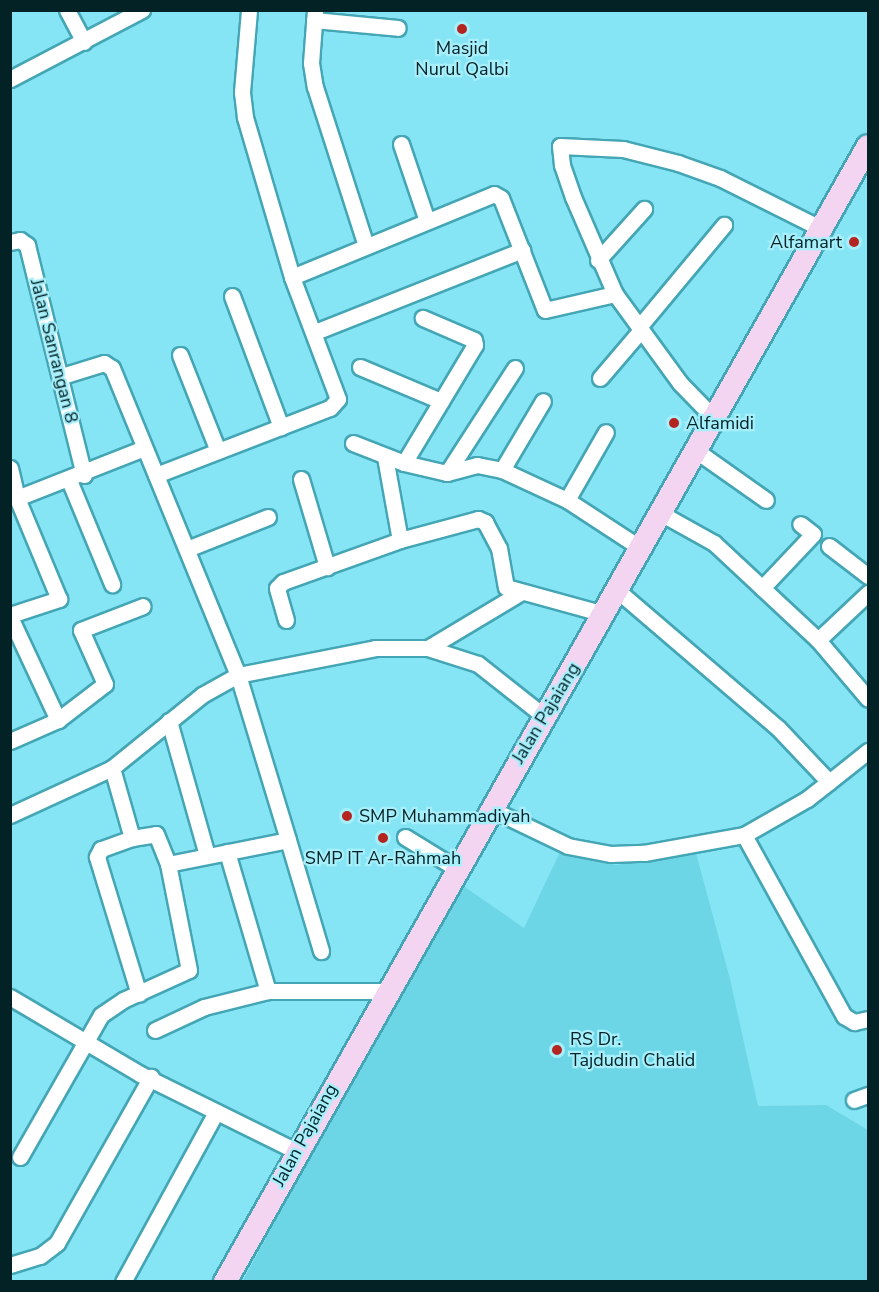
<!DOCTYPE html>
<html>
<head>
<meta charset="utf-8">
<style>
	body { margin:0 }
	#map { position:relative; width:879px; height:1292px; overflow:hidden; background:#86e5f4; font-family:"Nunito Sans",sans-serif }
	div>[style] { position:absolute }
	.built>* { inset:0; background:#6dd6e6 }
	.roads { filter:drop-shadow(2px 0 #44a6b5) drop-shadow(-2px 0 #44a6b5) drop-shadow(0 2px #44a6b5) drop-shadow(0 -2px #44a6b5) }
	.minor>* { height:15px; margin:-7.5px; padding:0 7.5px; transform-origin:7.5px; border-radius:7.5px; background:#fff }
	.secondary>* { height:22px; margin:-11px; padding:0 11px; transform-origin:11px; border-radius:11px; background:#f3d5f2 }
	.dots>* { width:16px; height:16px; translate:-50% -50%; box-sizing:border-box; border:3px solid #a6effb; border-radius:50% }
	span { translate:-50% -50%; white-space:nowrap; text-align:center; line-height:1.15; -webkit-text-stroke:4.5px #a6effb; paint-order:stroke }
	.poi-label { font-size:18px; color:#022226 }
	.right { translate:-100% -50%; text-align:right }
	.left { translate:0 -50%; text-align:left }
	.street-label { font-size:18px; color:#022226 }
	.frame { position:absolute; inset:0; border:12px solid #022226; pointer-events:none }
</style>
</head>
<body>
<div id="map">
	<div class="built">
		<i style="clip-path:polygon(560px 852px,616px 865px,696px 853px,730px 979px,758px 1106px,826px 1105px,868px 1130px,868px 1281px,242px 1282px,459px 883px,524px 928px)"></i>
	</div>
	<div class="roads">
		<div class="minor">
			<i style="left:67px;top:10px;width:36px;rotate:62deg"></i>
			<i style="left:315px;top:10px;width:53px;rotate:94.3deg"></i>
			<i style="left:311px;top:63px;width:24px;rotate:81deg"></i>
			<i style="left:315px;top:87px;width:167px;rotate:72.2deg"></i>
			<i style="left:314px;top:20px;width:84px;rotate:5.4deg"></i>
			<i style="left:10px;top:79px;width:149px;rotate:-27.6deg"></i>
			<i style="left:401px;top:144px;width:81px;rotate:71.3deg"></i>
			<i style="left:10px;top:242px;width:10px;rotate:-11deg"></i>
			<i style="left:20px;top:240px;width:9px;rotate:36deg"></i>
			<i style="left:27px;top:245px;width:237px;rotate:76.1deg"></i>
			<i style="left:598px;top:260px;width:69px;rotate:-48deg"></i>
			<i style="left:292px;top:277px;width:218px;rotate:-22.3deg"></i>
			<i style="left:494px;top:194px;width:8px;rotate:30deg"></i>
			<i style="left:501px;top:198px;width:120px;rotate:68.6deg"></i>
			<i style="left:545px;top:310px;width:72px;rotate:-12.9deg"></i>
			<i style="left:232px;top:296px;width:140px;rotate:69.5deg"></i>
			<i style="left:639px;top:327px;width:133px;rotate:-50.2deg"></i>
			<i style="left:315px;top:332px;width:223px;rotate:-21.6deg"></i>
			<i style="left:180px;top:355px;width:103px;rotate:68.4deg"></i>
			<i style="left:360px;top:367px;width:88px;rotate:22.8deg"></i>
			<i style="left:62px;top:376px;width:44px;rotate:-17.2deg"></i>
			<i style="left:104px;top:363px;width:9px;rotate:32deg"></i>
			<i style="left:112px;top:368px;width:332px;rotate:67.7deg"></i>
			<i style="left:238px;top:675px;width:172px;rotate:73.1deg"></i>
			<i style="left:600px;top:378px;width:63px;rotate:-49.5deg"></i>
			<i style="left:715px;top:419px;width:50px;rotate:-134.2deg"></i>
			<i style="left:680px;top:383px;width:110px;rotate:-126.1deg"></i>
			<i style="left:615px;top:294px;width:106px;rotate:-113.4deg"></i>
			<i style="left:573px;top:197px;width:34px;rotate:-109deg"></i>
			<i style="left:562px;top:165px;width:19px;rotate:-96deg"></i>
			<i style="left:560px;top:146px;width:63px;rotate:2.7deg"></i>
			<i style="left:623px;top:149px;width:57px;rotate:14.3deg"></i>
			<i style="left:678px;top:163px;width:45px;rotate:19.7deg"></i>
			<i style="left:720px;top:178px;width:114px;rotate:26.6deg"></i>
			<i style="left:353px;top:443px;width:55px;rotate:21.4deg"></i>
			<i style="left:404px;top:463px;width:44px;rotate:13.1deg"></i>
			<i style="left:447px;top:473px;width:31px;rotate:-15deg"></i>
			<i style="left:477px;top:465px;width:25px;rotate:11deg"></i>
			<i style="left:502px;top:470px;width:72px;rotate:24.8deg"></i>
			<i style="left:567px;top:500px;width:90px;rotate:33.2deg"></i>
			<i style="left:698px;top:452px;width:83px;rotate:35.2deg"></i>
			<i style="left:385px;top:457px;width:84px;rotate:79.8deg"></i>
			<i style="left:404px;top:463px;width:138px;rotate:-59deg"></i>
			<i style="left:475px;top:345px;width:5px;rotate:-101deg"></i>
			<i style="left:474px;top:340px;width:56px;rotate:-156.7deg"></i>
			<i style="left:10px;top:468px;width:31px;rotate:77deg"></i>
			<i style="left:17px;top:498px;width:136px;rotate:-21.5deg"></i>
			<i style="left:502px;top:470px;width:80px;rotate:-59.3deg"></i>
			<i style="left:447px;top:473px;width:125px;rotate:-57.1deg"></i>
			<i style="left:156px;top:475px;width:186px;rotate:-21.1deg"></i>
			<i style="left:330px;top:408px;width:12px;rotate:-48deg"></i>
			<i style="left:338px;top:399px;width:130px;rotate:-110.7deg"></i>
			<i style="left:292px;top:277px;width:167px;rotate:-106.4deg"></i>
			<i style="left:245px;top:117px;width:25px;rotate:-97deg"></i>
			<i style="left:242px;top:92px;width:82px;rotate:-85.1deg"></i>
			<i style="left:301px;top:479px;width:92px;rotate:73.5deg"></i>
			<i style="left:69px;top:480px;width:113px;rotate:67.5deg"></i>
			<i style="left:567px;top:500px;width:78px;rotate:-60.2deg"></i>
			<i style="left:662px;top:514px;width:60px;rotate:29.1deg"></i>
			<i style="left:714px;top:543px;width:142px;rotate:43deg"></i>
			<i style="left:818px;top:640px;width:77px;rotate:49.7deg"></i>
			<i style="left:829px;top:546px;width:49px;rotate:37.6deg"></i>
			<i style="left:187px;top:549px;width:87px;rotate:-21.6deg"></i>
			<i style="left:762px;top:588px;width:74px;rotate:-46.6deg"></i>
			<i style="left:813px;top:534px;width:16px;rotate:-142deg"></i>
			<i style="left:618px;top:591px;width:211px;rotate:40.6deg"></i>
			<i style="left:778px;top:728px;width:74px;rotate:46.6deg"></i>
			<i style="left:829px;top:782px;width:50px;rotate:-38.5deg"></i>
			<i style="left:10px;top:615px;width:52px;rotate:-18.1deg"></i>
			<i style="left:59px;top:599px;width:109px;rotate:-112.6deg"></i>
			<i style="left:10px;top:617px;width:114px;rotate:65deg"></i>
			<i style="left:58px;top:720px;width:52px;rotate:156.4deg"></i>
			<i style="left:286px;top:620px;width:33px;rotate:-106deg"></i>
			<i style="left:277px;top:588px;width:8px;rotate:-45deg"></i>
			<i style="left:283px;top:582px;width:124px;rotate:-19.7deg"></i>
			<i style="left:400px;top:540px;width:81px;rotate:-15.1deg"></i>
			<i style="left:478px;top:519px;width:8px;rotate:23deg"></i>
			<i style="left:485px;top:522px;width:30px;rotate:62deg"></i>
			<i style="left:499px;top:548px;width:40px;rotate:80deg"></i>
			<i style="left:506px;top:587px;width:102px;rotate:15.4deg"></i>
			<i style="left:818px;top:640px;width:69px;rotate:-43.2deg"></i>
			<i style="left:428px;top:648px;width:107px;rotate:-30.9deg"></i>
			<i style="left:58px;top:720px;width:59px;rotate:-37.5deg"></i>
			<i style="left:105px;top:684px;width:59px;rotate:-114deg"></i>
			<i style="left:81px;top:630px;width:66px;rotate:-21.2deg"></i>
			<i style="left:169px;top:721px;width:139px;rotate:74.2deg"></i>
			<i style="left:112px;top:768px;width:73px;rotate:74.1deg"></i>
			<i style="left:132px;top:838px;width:33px;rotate:160deg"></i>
			<i style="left:101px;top:849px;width:9px;rotate:117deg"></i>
			<i style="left:97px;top:857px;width:143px;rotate:73deg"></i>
			<i style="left:491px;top:809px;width:85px;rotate:25.7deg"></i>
			<i style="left:568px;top:846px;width:44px;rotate:10.5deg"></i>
			<i style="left:611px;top:854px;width:33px;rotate:-2deg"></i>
			<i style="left:644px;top:853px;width:102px;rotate:-10.2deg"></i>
			<i style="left:744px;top:835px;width:207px;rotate:61.1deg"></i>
			<i style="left:844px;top:1016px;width:12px;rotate:31deg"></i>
			<i style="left:854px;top:1022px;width:14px;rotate:-12deg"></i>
			<i style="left:10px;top:815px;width:112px;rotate:-24.7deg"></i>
			<i style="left:112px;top:768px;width:116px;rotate:-39deg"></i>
			<i style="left:202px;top:695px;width:41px;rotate:-29.1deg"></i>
			<i style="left:238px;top:675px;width:140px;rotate:-11.1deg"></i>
			<i style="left:375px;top:648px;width:53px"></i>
			<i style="left:428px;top:648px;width:52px;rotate:17.7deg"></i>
			<i style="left:478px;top:664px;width:85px;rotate:38.3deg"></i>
			<i style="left:744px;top:835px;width:73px;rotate:-29.7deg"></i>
			<i style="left:807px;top:799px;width:28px;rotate:-38deg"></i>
			<i style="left:405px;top:837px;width:61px;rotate:31.6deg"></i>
			<i style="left:132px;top:838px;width:24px;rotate:-9deg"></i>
			<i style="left:156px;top:834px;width:32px;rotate:68deg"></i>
			<i style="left:227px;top:852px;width:145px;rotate:73.6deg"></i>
			<i style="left:268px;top:991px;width:119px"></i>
			<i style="left:10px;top:997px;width:151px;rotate:30.6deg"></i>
			<i style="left:140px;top:1074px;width:174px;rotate:26.3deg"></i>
			<i style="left:155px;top:1030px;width:54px;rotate:-25.1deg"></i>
			<i style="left:204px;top:1007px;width:66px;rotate:-14deg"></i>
			<i style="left:854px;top:1100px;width:15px;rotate:-20deg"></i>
			<i style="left:20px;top:1157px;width:163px;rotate:-60.3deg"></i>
			<i style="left:101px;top:1015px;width:27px;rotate:-34deg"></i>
			<i style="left:123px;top:1000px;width:72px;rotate:-24.4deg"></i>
			<i style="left:189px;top:970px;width:108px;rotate:-101.2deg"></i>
			<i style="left:168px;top:864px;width:122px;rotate:-11.3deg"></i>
			<i style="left:288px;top:840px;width:116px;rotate:73.4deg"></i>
			<i style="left:10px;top:1265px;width:31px;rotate:-17deg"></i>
			<i style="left:40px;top:1256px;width:21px;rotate:-37deg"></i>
			<i style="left:57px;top:1243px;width:191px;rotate:-60.5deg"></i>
			<i style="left:123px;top:1282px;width:194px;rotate:-61.3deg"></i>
		</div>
		<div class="secondary">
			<i style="left:225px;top:1282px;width:1305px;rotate:-60.49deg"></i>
		</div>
	</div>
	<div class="dots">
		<i style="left:462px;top:29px;background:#b42520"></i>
		<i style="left:854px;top:242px;background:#b42520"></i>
		<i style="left:674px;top:423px;background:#b42520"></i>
		<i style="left:347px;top:816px;background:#b42520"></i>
		<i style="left:383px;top:838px;background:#b42520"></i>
		<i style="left:557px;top:1050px;background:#b42520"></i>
	</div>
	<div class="poi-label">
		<span style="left:462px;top:59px">Masjid<br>Nurul Qalbi</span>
		<span class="right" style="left:842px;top:242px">Alfamart</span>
		<span class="left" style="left:686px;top:423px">Alfamidi</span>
		<span class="left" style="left:359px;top:816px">SMP Muhammadiyah</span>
		<span style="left:383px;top:858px">SMP IT Ar-Rahmah</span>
		<span class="left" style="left:570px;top:1050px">RS Dr.<br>Tajdudin Chalid</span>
	</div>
	<div class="street-label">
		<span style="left:54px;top:351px;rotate:76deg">Jalan Sanrangan 8</span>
		<span style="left:546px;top:713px;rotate:-59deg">Jalan Pajaiang</span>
		<span style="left:305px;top:1135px;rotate:-61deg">Jalan Pajaiang</span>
	</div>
	<div class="frame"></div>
</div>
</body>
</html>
